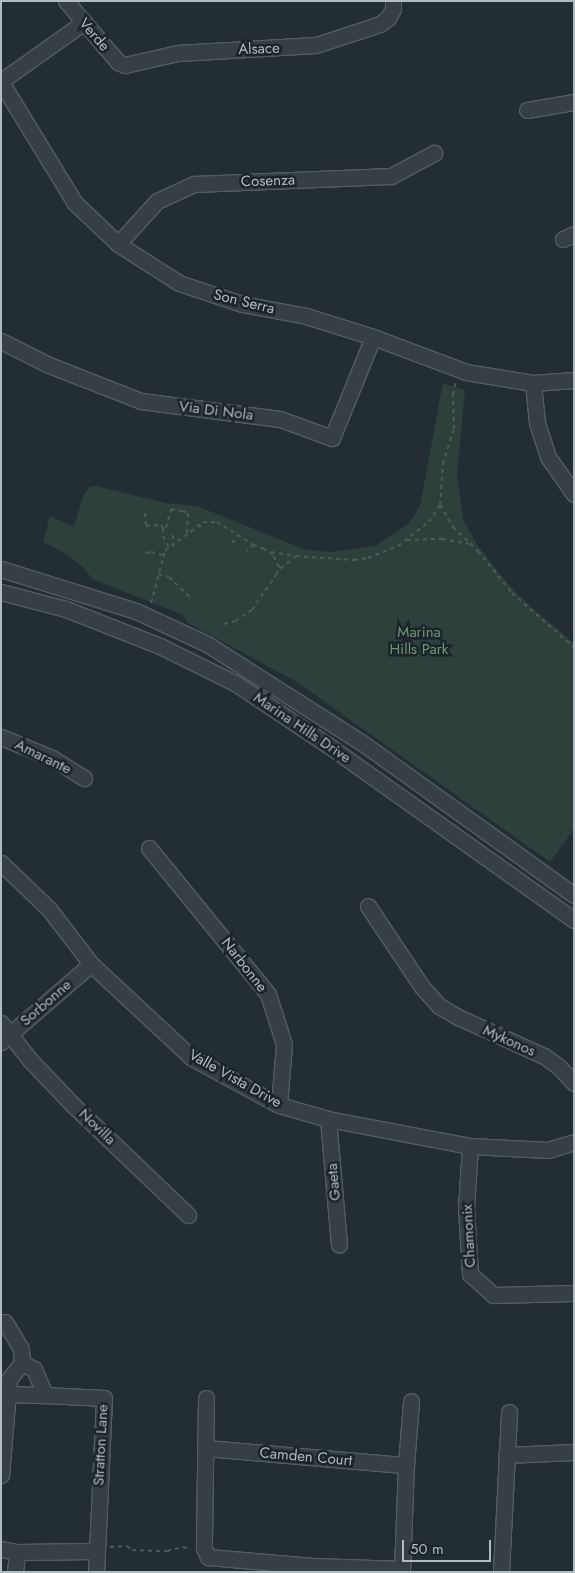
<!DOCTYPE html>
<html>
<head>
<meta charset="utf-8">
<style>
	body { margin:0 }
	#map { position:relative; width:575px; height:1573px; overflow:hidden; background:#222e34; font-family:Jost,sans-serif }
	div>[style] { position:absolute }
	.green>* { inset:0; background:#2d403b }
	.path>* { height:2px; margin-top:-1px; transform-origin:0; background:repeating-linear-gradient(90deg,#4b5b5a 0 4px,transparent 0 8px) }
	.roads { filter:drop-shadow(1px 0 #535d63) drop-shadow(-1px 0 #535d63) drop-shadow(0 1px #535d63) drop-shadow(0 -1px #535d63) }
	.minor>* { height:15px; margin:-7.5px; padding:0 7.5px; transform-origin:7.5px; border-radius:7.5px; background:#353f45 }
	span { translate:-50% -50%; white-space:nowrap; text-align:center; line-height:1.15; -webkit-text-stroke:5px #1b242a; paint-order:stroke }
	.street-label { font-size:15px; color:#b0bbc2 }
	.park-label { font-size:15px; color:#729572 }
	.frame { position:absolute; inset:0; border:2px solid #b0bbc2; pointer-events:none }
	.scale { position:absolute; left:402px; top:1540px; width:89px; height:22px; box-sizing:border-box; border:2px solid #b0bbc2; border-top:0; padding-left:6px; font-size:15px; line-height:18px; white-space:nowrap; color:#b0bbc2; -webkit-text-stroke:4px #1b242a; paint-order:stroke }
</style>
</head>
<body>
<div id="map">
	<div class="green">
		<i style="clip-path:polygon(443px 383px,465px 390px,457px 474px,463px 519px,478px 546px,508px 584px,531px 607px,574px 643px,574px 829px,550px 862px,297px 682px,188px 623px,183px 615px,92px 579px,84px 568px,66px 554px,43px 542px,50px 516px,74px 527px,83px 496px,89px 487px,96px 486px,166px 503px,197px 506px,304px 549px,330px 552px,375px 546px,408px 524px,420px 506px)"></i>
	</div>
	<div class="path">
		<i style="left:440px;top:505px;width:26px;rotate:59deg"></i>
		<i style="left:453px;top:527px;width:35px;rotate:44deg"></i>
		<i style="left:478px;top:551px;width:54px;rotate:51deg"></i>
		<i style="left:512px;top:593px;width:82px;rotate:41.1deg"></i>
		<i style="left:145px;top:513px;width:13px;rotate:86deg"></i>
		<i style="left:146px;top:526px;width:15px;rotate:-4deg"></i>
		<i style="left:161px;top:525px;width:4px;rotate:56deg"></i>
		<i style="left:163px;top:528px;width:8px;rotate:90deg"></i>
		<i style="left:163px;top:536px;width:13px;rotate:63deg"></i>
		<i style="left:198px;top:525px;width:7px;rotate:34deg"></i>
		<i style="left:166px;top:528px;width:20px;rotate:-75deg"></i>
		<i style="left:171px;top:509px;width:11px;rotate:10deg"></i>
		<i style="left:182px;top:511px;width:6px;rotate:18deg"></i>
		<i style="left:188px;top:513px;width:21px;rotate:93deg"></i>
		<i style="left:173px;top:535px;width:10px;rotate:90deg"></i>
		<i style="left:407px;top:540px;width:35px;rotate:-2deg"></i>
		<i style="left:442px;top:539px;width:27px;rotate:10deg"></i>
		<i style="left:232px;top:543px;width:9px;rotate:-49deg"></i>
		<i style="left:271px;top:552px;width:25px;rotate:9deg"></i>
		<i style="left:296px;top:556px;width:22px;rotate:141deg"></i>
		<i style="left:146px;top:553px;width:5px;rotate:-11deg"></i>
		<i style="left:151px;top:552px;width:12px;rotate:14deg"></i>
		<i style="left:296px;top:556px;width:58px;rotate:3.9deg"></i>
		<i style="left:354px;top:560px;width:14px;rotate:-8deg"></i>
		<i style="left:368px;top:558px;width:32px;rotate:-22deg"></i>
		<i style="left:398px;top:546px;width:39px;rotate:-38deg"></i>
		<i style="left:429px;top:522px;width:20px;rotate:-57deg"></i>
		<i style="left:440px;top:505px;width:41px;rotate:-85.8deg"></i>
		<i style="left:443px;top:464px;width:37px;rotate:-73deg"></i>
		<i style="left:454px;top:429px;width:34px;rotate:-92deg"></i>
		<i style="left:453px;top:395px;width:14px;rotate:-78deg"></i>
		<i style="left:158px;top:574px;width:11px;rotate:15deg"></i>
		<i style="left:169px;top:577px;width:28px;rotate:44deg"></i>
		<i style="left:151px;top:603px;width:54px;rotate:-74.9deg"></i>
		<i style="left:165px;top:551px;width:48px;rotate:-37.3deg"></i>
		<i style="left:203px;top:522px;width:14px"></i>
		<i style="left:217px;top:522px;width:44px;rotate:31.9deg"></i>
		<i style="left:224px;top:624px;width:11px;rotate:-15deg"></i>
		<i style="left:235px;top:621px;width:20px;rotate:-33deg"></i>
		<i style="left:252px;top:610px;width:42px;rotate:-55.6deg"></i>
		<i style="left:276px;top:575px;width:9px;rotate:-69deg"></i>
		<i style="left:279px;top:567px;width:13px;rotate:-117deg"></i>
		<i style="left:273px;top:555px;width:11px;rotate:-146deg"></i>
		<i style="left:264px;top:549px;width:11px;rotate:-158deg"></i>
		<i style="left:254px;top:545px;width:10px;rotate:143deg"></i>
		<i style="left:110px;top:1547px;width:17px;rotate:-3deg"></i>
		<i style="left:127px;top:1546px;width:6px;rotate:39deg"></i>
		<i style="left:132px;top:1550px;width:35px;rotate:2deg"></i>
		<i style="left:167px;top:1551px;width:16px;rotate:-14deg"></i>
		<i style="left:183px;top:1547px;width:8px;rotate:14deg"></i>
	</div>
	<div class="roads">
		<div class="minor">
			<i style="left:66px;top:1px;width:80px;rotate:49.6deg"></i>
			<i style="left:118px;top:62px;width:8px;rotate:23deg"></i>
			<i style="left:125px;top:65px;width:54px;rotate:-12.8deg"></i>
			<i style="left:178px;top:53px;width:138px;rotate:-3.3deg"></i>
			<i style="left:316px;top:45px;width:67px;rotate:-18.2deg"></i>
			<i style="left:380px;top:24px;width:10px;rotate:-37deg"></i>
			<i style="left:388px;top:18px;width:10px;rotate:-61deg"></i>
			<i style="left:393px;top:9px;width:8px;rotate:-90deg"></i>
			<i style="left:1px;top:81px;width:100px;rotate:-35.3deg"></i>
			<i style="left:1px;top:82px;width:142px;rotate:58.6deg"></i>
			<i style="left:75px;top:203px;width:59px;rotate:43.6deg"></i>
			<i style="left:118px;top:244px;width:72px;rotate:32.6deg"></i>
			<i style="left:179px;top:283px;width:66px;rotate:18.4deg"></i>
			<i style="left:242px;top:304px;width:65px;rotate:10.6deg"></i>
			<i style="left:306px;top:316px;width:70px;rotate:17.4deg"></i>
			<i style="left:373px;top:337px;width:99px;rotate:20.6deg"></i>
			<i style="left:466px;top:372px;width:68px;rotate:9.3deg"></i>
			<i style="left:533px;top:383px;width:41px;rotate:-4.2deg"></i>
			<i style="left:527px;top:110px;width:48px;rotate:-9.7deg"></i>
			<i style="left:563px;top:239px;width:12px;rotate:-24deg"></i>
			<i style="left:118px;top:244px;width:58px;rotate:-47.8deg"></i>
			<i style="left:157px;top:201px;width:41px;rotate:-24.7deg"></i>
			<i style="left:194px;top:184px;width:197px;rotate:-2.3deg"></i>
			<i style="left:391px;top:176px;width:49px;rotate:-28.1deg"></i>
			<i style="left:1px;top:341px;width:54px;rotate:26.6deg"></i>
			<i style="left:49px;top:365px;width:99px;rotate:21.4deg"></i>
			<i style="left:141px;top:401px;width:140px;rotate:7.4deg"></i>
			<i style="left:280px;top:419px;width:55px;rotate:20.1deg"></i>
			<i style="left:332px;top:438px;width:109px;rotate:-67.9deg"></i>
			<i style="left:533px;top:383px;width:40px;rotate:84.3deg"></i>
			<i style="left:537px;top:423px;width:36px;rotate:72deg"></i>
			<i style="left:548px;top:457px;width:45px;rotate:54.9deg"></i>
			<i style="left:1px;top:569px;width:141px;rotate:17.3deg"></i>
			<i style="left:136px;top:611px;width:78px;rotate:24.9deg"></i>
			<i style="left:207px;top:644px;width:183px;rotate:32.5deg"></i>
			<i style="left:361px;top:742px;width:262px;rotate:35.7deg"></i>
			<i style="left:1px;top:592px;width:67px;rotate:14.7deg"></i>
			<i style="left:66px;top:609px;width:101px;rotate:21.5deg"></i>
			<i style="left:160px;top:646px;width:84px;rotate:26.3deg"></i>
			<i style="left:235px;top:683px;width:117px;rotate:33.8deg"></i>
			<i style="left:332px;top:748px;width:297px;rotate:35.4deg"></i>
			<i style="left:1px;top:737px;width:55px;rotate:22.4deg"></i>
			<i style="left:52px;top:758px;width:38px;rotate:32deg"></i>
			<i style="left:149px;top:848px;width:188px;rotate:50.8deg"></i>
			<i style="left:268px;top:994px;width:52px;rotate:72.3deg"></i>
			<i style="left:284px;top:1044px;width:61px;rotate:94.7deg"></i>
			<i style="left:1px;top:863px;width:66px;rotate:43.8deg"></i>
			<i style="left:49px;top:909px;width:69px;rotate:52.6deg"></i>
			<i style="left:91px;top:964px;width:138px;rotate:42.9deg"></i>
			<i style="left:192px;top:1058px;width:99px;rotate:28.4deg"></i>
			<i style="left:279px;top:1105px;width:51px;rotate:15.9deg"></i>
			<i style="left:328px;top:1119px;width:145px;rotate:10.8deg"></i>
			<i style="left:470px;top:1146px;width:78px;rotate:2.9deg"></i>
			<i style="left:548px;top:1150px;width:27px;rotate:-17deg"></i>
			<i style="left:368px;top:906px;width:97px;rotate:56.3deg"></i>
			<i style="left:422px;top:987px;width:25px;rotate:48deg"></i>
			<i style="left:439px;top:1006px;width:22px;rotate:30deg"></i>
			<i style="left:458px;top:1017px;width:94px;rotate:24.4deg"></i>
			<i style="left:544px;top:1056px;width:19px;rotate:36deg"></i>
			<i style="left:559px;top:1067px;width:22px;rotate:47deg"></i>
			<i style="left:1px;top:1023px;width:47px;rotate:51.9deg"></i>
			<i style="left:30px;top:1060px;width:64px;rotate:46.3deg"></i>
			<i style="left:74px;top:1106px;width:158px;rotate:43.7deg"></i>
			<i style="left:1px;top:1042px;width:119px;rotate:-40.9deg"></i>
			<i style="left:328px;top:1119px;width:126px;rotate:85deg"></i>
			<i style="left:470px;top:1146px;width:62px;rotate:93.7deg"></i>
			<i style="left:466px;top:1208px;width:66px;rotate:86.5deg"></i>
			<i style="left:470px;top:1274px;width:31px;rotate:42deg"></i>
			<i style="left:493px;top:1295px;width:81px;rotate:-1.4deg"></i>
			<i style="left:5px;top:1322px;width:31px;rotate:59deg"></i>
			<i style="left:21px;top:1349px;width:14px;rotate:86deg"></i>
			<i style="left:8px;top:1394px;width:37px;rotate:2deg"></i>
			<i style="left:206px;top:1398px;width:150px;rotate:90.8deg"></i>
			<i style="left:204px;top:1548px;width:10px;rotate:66deg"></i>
			<i style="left:208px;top:1557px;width:105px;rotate:4.9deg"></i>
			<i style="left:313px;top:1566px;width:89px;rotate:1.9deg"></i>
			<i style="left:206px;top:1448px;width:201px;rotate:4.9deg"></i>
			<i style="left:506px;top:1455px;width:68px;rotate:-2.5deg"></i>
			<i style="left:1px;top:1475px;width:96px;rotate:-85.2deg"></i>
			<i style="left:9px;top:1379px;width:21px;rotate:-51deg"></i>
			<i style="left:22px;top:1363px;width:13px;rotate:27deg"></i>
			<i style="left:34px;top:1369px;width:28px;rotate:67deg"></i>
			<i style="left:45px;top:1395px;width:59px;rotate:2.9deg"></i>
			<i style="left:104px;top:1398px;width:174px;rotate:92.6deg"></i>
			<i style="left:1px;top:1549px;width:16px;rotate:11deg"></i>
			<i style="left:17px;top:1552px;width:79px;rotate:-0.7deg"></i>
			<i style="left:15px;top:1572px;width:20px;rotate:-84deg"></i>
			<i style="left:402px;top:1572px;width:107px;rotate:-87.9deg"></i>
			<i style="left:406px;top:1465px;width:64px;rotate:-85.5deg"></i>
			<i style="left:501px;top:1572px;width:160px;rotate:-87.1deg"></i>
		</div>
	</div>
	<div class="street-label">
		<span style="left:94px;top:35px;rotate:49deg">Verde</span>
		<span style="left:259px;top:49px;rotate:-2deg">Alsace</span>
		<span style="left:268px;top:181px;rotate:-2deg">Cosenza</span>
		<span style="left:244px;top:302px;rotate:14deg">Son Serra</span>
		<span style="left:216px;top:411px;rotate:7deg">Via Di Nola</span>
		<span style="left:302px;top:728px;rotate:34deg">Marina Hills Drive</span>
		<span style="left:43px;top:757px;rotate:26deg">Amarante</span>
		<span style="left:244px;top:965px;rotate:52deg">Narbonne</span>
		<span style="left:46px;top:1003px;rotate:-41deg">Sorbonne</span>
		<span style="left:509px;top:1041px;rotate:24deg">Mykonos</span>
		<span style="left:235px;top:1079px;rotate:29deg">Valle Vista Drive</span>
		<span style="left:97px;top:1127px;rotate:44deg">Novilla</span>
		<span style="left:334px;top:1182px;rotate:-95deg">Gaeta</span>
		<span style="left:469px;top:1236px;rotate:-93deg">Chamonix</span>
		<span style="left:101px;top:1445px;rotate:-87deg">Stratton Lane</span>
		<span style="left:306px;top:1457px;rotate:5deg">Camden Court</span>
	</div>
	<div class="park-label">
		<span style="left:419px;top:641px">Marina<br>Hills Park</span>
	</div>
	<div class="frame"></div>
	<div class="scale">50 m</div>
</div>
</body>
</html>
